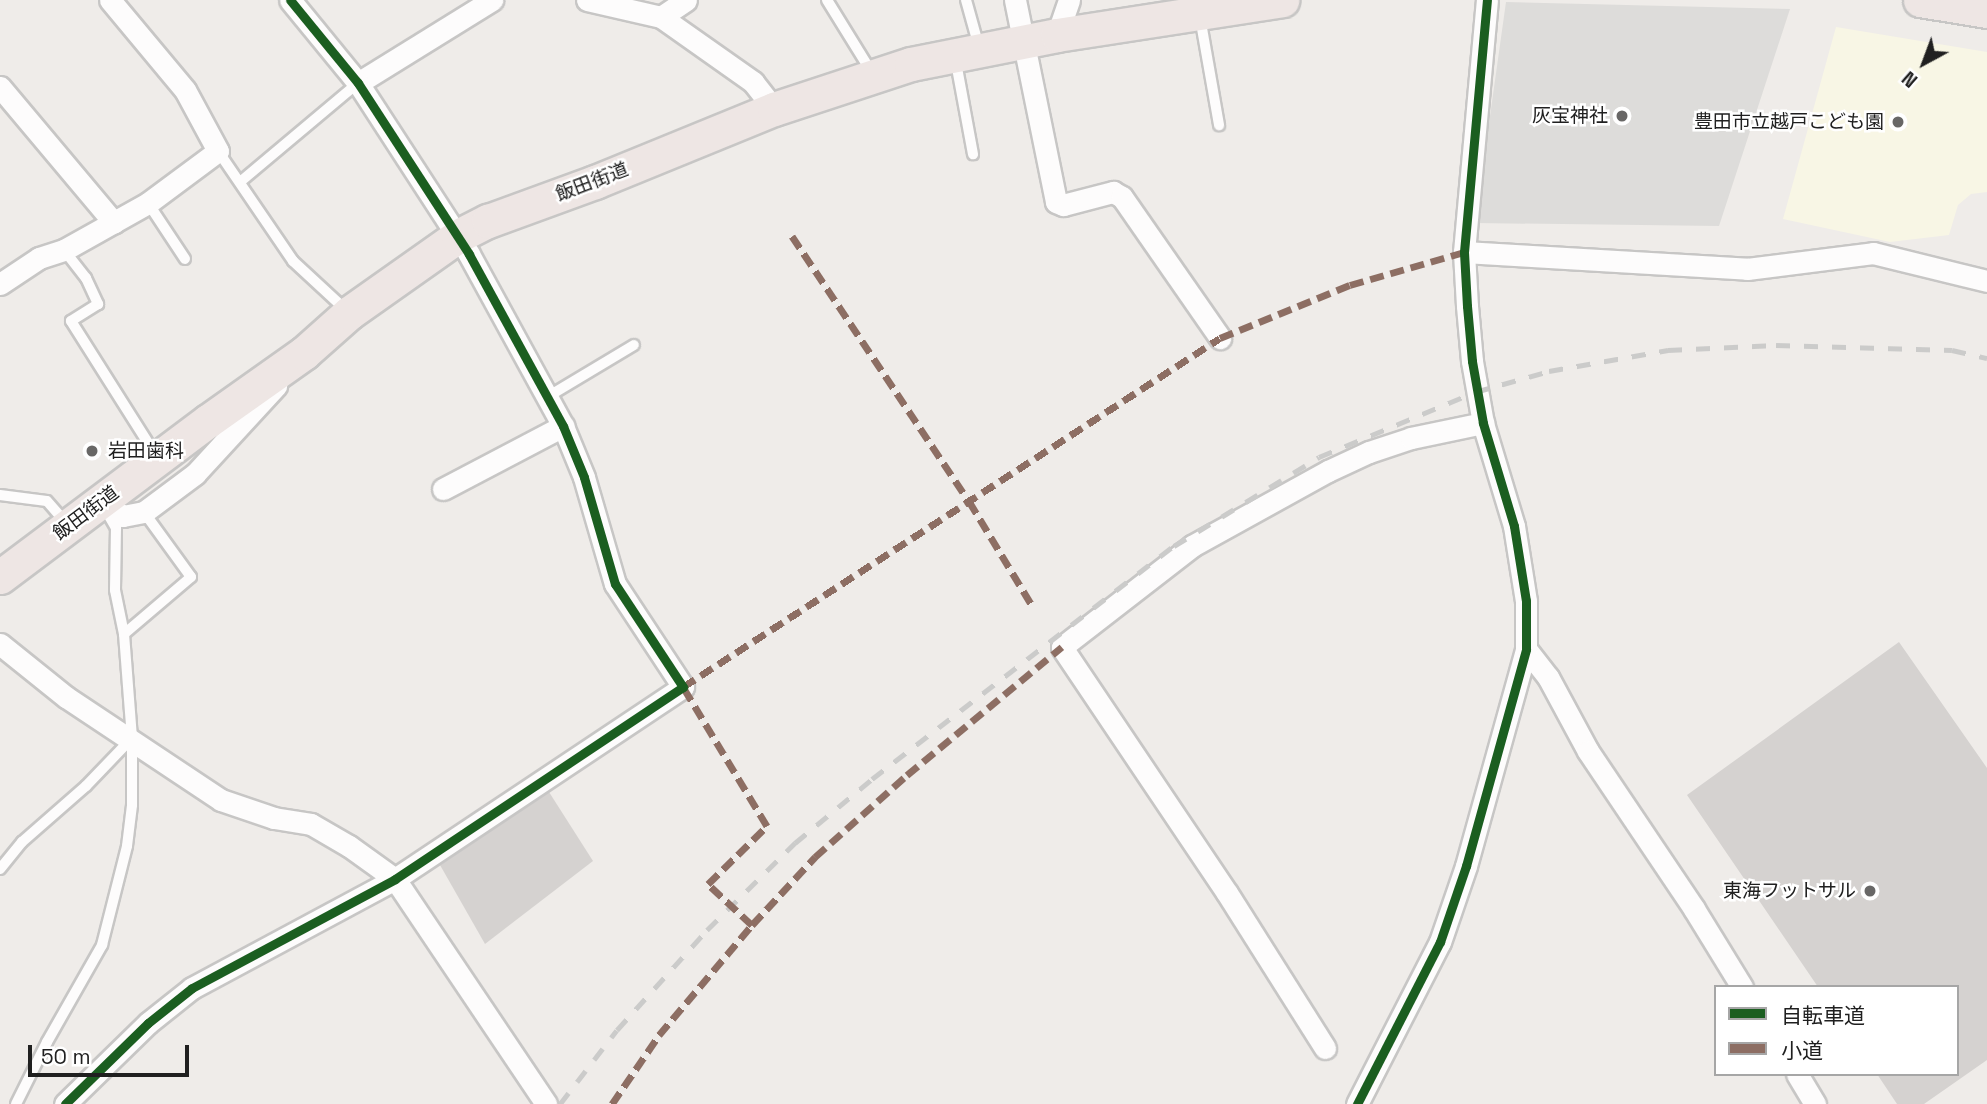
<!DOCTYPE html>
<html>
<head>
<meta charset="utf-8">
<style>
	body { margin:0 }
	#map { position:relative; width:1987px; height:1104px; overflow:hidden; background:#efece9; font-family:"Space Grotesk","Noto Sans JP",sans-serif }
	div>[style] { position:absolute }
	.education>* { inset:0; background:#f8f6e5 }
	.religious>* { inset:0; background:#dddcda }
	.building>* { inset:0; background:#d5d2d0 }
	.roads { filter:drop-shadow(2px 0 #c7c6c5) drop-shadow(-2px 0 #c7c6c5) drop-shadow(0 2px #c7c6c5) drop-shadow(0 -2px #c7c6c5) }
	.service>* { height:10px; margin:-5px; padding:0 5px; transform-origin:5px; border-radius:5px; background:#fdfcfc }
	.minor>* { height:21px; margin:-10.5px; padding:0 10.5px; transform-origin:10.5px; border-radius:10.5px; background:#fdfcfc }
	.trunk>* { height:33px; margin:-16.5px; padding:0 16.5px; transform-origin:16.5px; border-radius:16.5px; background:#eee6e4 }
	.rail>* { height:5px; margin-top:-2.5px; transform-origin:0; background:repeating-linear-gradient(90deg,#cbcbca 0 14px,transparent 0 28px) }
	.quiet>* { height:7px; margin-top:-3.5px; transform-origin:0; background:repeating-linear-gradient(90deg,#8d6e63 0 14px,transparent 0 21px) }
	.cycleway>* { height:9px; margin:-4.5px; padding:0 4.5px; transform-origin:4.5px; border-radius:4.5px; background:#1b5e20 }
	.dots>* { width:19px; height:19px; translate:-50% -50%; box-sizing:border-box; border:4px solid #fff; border-radius:50% }
	span { translate:-50% -50%; white-space:nowrap; text-align:center; line-height:1.15; -webkit-text-stroke:5px #fff; paint-order:stroke }
	.poi-label { font-size:19px; color:#202020 }
	.right { translate:-100% -50%; text-align:right }
	.left { translate:0 -50%; text-align:left }
	.street-label { font-size:19px; color:#202020 }
	.legend { position:absolute; left:1714px; top:985px; width:245px; height:91px; box-sizing:border-box; background:#fff; border:2px solid #a6a6a6; margin:0; padding:9px 12px; list-style:none; font-size:21px; color:#202020 }
	.legend li { display:flex; align-items:center; gap:14px; height:35px }
	.legend b { width:35px; border:2px solid #a6a6a6 }
	.north { position:absolute; left:1889px; top:28px; width:70px; height:70px; -webkit-text-stroke:5px #fff; paint-order:stroke; rotate:221deg; font-size:19px; font-weight:700; line-height:28px; text-align:center; color:#202020 }
	.north::after { content:''; display:block; margin:auto; width:24px; height:32px; background:#202020; clip-path:polygon(50% 0,100% 100%,50% 72%,0 100%) }
	.scale { position:absolute; left:28px; top:1045px; width:161px; height:32px; box-sizing:border-box; border:4px solid #202020; border-top:0; padding-left:9px; font-size:21px; line-height:24px; white-space:nowrap; color:#202020; -webkit-text-stroke:5px #fff; paint-order:stroke }
</style>
</head>
<body>
<div id="map">
	<div class="education">
		<i style="clip-path:polygon(1836px 27px,1987px 52px,1987px 192px,1971px 194px,1958px 205px,1949px 235px,1890px 242px,1783px 219px)"></i>
	</div>
	<div class="religious">
		<i style="clip-path:polygon(1506px 2px,1790px 9px,1719px 226px,1475px 223px)"></i>
	</div>
	<div class="building">
		<i style="clip-path:polygon(1899px 642px,1987px 768px,1987px 1060px,1924px 1104px,1897px 1104px,1877px 1074px,1957px 1074px,1957px 987px,1818px 987px,1687px 795px)"></i>
		<i style="clip-path:polygon(549px 792px,593px 861px,485px 944px,440px 865px)"></i>
	</div>
	<div class="roads">
		<div class="service">
			<i style="left:827px;top:0;width:86px;rotate:58.3deg"></i>
			<i style="left:966px;top:0;width:49px;rotate:74.5deg"></i>
			<i style="left:1200px;top:17px;width:110px;rotate:80deg"></i>
			<i style="left:955px;top:57px;width:99px;rotate:79.5deg"></i>
			<i style="left:218px;top:151px;width:133px;rotate:55.7deg"></i>
			<i style="left:293px;top:261px;width:74px;rotate:42.8deg"></i>
			<i style="left:240px;top:182px;width:154px;rotate:-40deg"></i>
			<i style="left:148px;top:203px;width:67px;rotate:56.5deg"></i>
			<i style="left:64px;top:250px;width:36px;rotate:52deg"></i>
			<i style="left:86px;top:278px;width:29px;rotate:65deg"></i>
			<i style="left:98px;top:304px;width:32px;rotate:148deg"></i>
			<i style="left:71px;top:321px;width:157px;rotate:57.7deg"></i>
			<i style="left:549px;top:396px;width:99px;rotate:-31deg"></i>
			<i style="left:0;top:495px;width:47px;rotate:7.3deg"></i>
			<i style="left:47px;top:501px;width:30px;rotate:49deg"></i>
			<i style="left:124px;top:634px;width:88px;rotate:-40.4deg"></i>
			<i style="left:191px;top:577px;width:80px;rotate:-125.9deg"></i>
			<i style="left:0;top:869px;width:35px;rotate:-51deg"></i>
			<i style="left:22px;top:842px;width:85px;rotate:-41.2deg"></i>
			<i style="left:86px;top:786px;width:66px;rotate:-46.2deg"></i>
			<i style="left:16px;top:1104px;width:69px;rotate:-63.4deg"></i>
			<i style="left:47px;top:1042px;width:112px;rotate:-60.4deg"></i>
			<i style="left:102px;top:945px;width:102px;rotate:-75.8deg"></i>
			<i style="left:127px;top:846px;width:41px;rotate:-83deg"></i>
			<i style="left:132px;top:805px;width:67px;rotate:-90deg"></i>
			<i style="left:132px;top:738px;width:104px;rotate:-94.4deg"></i>
			<i style="left:124px;top:634px;width:45px;rotate:-101.6deg"></i>
			<i style="left:115px;top:590px;width:62px;rotate:-89.1deg"></i>
			<i style="left:116px;top:528px;width:22px;rotate:-120deg"></i>
		</div>
		<div class="minor">
			<i style="left:587px;top:0;width:76px;rotate:12.9deg"></i>
			<i style="left:661px;top:17px;width:30px;rotate:-34deg"></i>
			<i style="left:1015px;top:0;width:206px;rotate:78.5deg"></i>
			<i style="left:1056px;top:202px;width:8px;rotate:23deg"></i>
			<i style="left:1063px;top:205px;width:52px;rotate:-14.6deg"></i>
			<i style="left:1113px;top:192px;width:10px;rotate:29deg"></i>
			<i style="left:1122px;top:197px;width:172px;rotate:55.2deg"></i>
			<i style="left:661px;top:17px;width:113px;rotate:35.2deg"></i>
			<i style="left:753px;top:82px;width:34px;rotate:52deg"></i>
			<i style="left:1057px;top:35px;width:37px;rotate:-71deg"></i>
			<i style="left:358px;top:83px;width:158px;rotate:-31.8deg"></i>
			<i style="left:0;top:87px;width:177px;rotate:50deg"></i>
			<i style="left:1464px;top:252px;width:284px;rotate:3.4deg"></i>
			<i style="left:1747px;top:269px;width:127px;rotate:-7.2deg"></i>
			<i style="left:1873px;top:253px;width:117px;rotate:13.8deg"></i>
			<i style="left:0;top:284px;width:47px;rotate:-33.7deg"></i>
			<i style="left:39px;top:258px;width:26px;rotate:-18deg"></i>
			<i style="left:64px;top:250px;width:96px;rotate:-29.2deg"></i>
			<i style="left:148px;top:203px;width:87px;rotate:-36.6deg"></i>
			<i style="left:218px;top:151px;width:69px;rotate:-118.4deg"></i>
			<i style="left:185px;top:90px;width:117px;rotate:-129.8deg"></i>
			<i style="left:443px;top:489px;width:136px;rotate:-27.7deg"></i>
			<i style="left:100px;top:500px;width:28px;rotate:35deg"></i>
			<i style="left:123px;top:516px;width:21px;rotate:-11deg"></i>
			<i style="left:144px;top:512px;width:64px;rotate:-36.7deg"></i>
			<i style="left:195px;top:474px;width:120px;rotate:-47.4deg"></i>
			<i style="left:0;top:644px;width:85px;rotate:38.8deg"></i>
			<i style="left:66px;top:697px;width:186px;rotate:33.6deg"></i>
			<i style="left:221px;top:800px;width:56px;rotate:18.8deg"></i>
			<i style="left:274px;top:818px;width:37px;rotate:9deg"></i>
			<i style="left:311px;top:824px;width:44px;rotate:30.1deg"></i>
			<i style="left:349px;top:846px;width:57px;rotate:35.7deg"></i>
			<i style="left:395px;top:879px;width:271px;rotate:56.1deg"></i>
			<i style="left:1526px;top:649px;width:36px;rotate:52deg"></i>
			<i style="left:1548px;top:677px;width:84px;rotate:61.6deg"></i>
			<i style="left:1588px;top:751px;width:190px;rotate:56.1deg"></i>
			<i style="left:1694px;top:909px;width:92px;rotate:58.4deg"></i>
			<i style="left:1325px;top:1048px;width:183px;rotate:-122.3deg"></i>
			<i style="left:1227px;top:893px;width:296px;rotate:-123.9deg"></i>
			<i style="left:1062px;top:647px;width:165px;rotate:-37.8deg"></i>
			<i style="left:1192px;top:546px;width:155px;rotate:-28.9deg"></i>
			<i style="left:1328px;top:471px;width:45px;rotate:-24.9deg"></i>
			<i style="left:1369px;top:452px;width:44px;rotate:-18.4deg"></i>
			<i style="left:1411px;top:438px;width:74px;rotate:-11.8deg"></i>
			<i style="left:1797px;top:1074px;width:35px;rotate:59deg"></i>
			<i style="left:65px;top:1104px;width:116px;rotate:-44.3deg"></i>
			<i style="left:148px;top:1023px;width:56px;rotate:-38.5deg"></i>
			<i style="left:192px;top:988px;width:230px;rotate:-28.2deg"></i>
			<i style="left:395px;top:879px;width:346px;rotate:-33.7deg"></i>
			<i style="left:683px;top:687px;width:123px;rotate:-123.4deg"></i>
			<i style="left:615px;top:584px;width:111px;rotate:-106.2deg"></i>
			<i style="left:584px;top:477px;width:55px;rotate:-112.4deg"></i>
			<i style="left:563px;top:426px;width:196px;rotate:-118.7deg"></i>
			<i style="left:469px;top:254px;width:204px;rotate:-123deg"></i>
			<i style="left:358px;top:83px;width:107px;rotate:-129.3deg"></i>
			<i style="left:1357px;top:1104px;width:182px;rotate:-62.9deg"></i>
			<i style="left:1440px;top:942px;width:80px;rotate:-71.1deg"></i>
			<i style="left:1466px;top:866px;width:225px;rotate:-74.5deg"></i>
			<i style="left:1526px;top:649px;width:48px;rotate:-90deg"></i>
			<i style="left:1526px;top:601px;width:76px;rotate:-99.1deg"></i>
			<i style="left:1514px;top:526px;width:108px;rotate:-106.8deg"></i>
			<i style="left:1483px;top:423px;width:63px;rotate:-100.1deg"></i>
			<i style="left:1472px;top:361px;width:55px;rotate:-95.2deg"></i>
			<i style="left:1467px;top:306px;width:54px;rotate:-93.2deg"></i>
			<i style="left:1464px;top:252px;width:253px;rotate:-84.8deg"></i>
		</div>
		<div class="trunk">
			<i style="left:1920px;top:0;width:68px;rotate:9.3deg"></i>
			<i style="left:0;top:577px;width:260px;rotate:-36.9deg"></i>
			<i style="left:208px;top:421px;width:118px;rotate:-35.3deg"></i>
			<i style="left:304px;top:353px;width:60px;rotate:-41.6deg"></i>
			<i style="left:349px;top:313px;width:133px;rotate:-35.2deg"></i>
			<i style="left:458px;top:236px;width:34px;rotate:-27deg"></i>
			<i style="left:488px;top:221px;width:114px;rotate:-20deg"></i>
			<i style="left:595px;top:182px;width:193px;rotate:-22.2deg"></i>
			<i style="left:774px;top:109px;width:144px;rotate:-18.2deg"></i>
			<i style="left:911px;top:64px;width:149px;rotate:-11.2deg"></i>
			<i style="left:1057px;top:35px;width:228px;rotate:-8.8deg"></i>
		</div>
	</div>
	<div class="rail">
		<i style="left:560px;top:1104px;width:93px;rotate:-52.4deg"></i>
		<i style="left:617px;top:1030px;width:135px;rotate:-48deg"></i>
		<i style="left:707px;top:930px;width:124px;rotate:-44.7deg"></i>
		<i style="left:795px;top:843px;width:100px;rotate:-39.7deg"></i>
		<i style="left:872px;top:779px;width:381px;rotate:-37.7deg"></i>
		<i style="left:1174px;top:546px;width:170px;rotate:-31.5deg"></i>
		<i style="left:1319px;top:457px;width:169px;rotate:-22.6deg"></i>
		<i style="left:1475px;top:392px;width:77px;rotate:-15.8deg"></i>
		<i style="left:1549px;top:371px;width:121px;rotate:-10deg"></i>
		<i style="left:1668px;top:350px;width:108px;rotate:-2.7deg"></i>
		<i style="left:1776px;top:345px;width:176px;rotate:1.6deg"></i>
		<i style="left:1952px;top:350px;width:36px;rotate:13deg"></i>
	</div>
	<div class="quiet">
		<i style="left:792px;top:236px;width:319px;rotate:56.3deg"></i>
		<i style="left:969px;top:501px;width:124px;rotate:58.9deg"></i>
		<i style="left:752px;top:925px;width:60px;rotate:-137deg"></i>
		<i style="left:708px;top:884px;width:83px;rotate:-44.5deg"></i>
		<i style="left:767px;top:826px;width:162px;rotate:-121.1deg"></i>
		<i style="left:683px;top:687px;width:640px;rotate:-33.02deg"></i>
		<i style="left:1220px;top:338px;width:140px;rotate:-22.2deg"></i>
		<i style="left:1350px;top:285px;width:119px;rotate:-16.1deg"></i>
		<i style="left:612px;top:1104px;width:83px;rotate:-55.7deg"></i>
		<i style="left:659px;top:1035px;width:144px;rotate:-49.8deg"></i>
		<i style="left:752px;top:925px;width:93px;rotate:-47.2deg"></i>
		<i style="left:815px;top:857px;width:123px;rotate:-41.7deg"></i>
		<i style="left:907px;top:775px;width:201px;rotate:-39.6deg"></i>
	</div>
	<div class="cycleway">
		<i style="left:65px;top:1104px;width:116px;rotate:-44.3deg"></i>
		<i style="left:148px;top:1023px;width:56px;rotate:-38.5deg"></i>
		<i style="left:192px;top:988px;width:230px;rotate:-28.2deg"></i>
		<i style="left:395px;top:879px;width:346px;rotate:-33.7deg"></i>
		<i style="left:683px;top:687px;width:123px;rotate:-123.4deg"></i>
		<i style="left:615px;top:584px;width:111px;rotate:-106.2deg"></i>
		<i style="left:584px;top:477px;width:55px;rotate:-112.4deg"></i>
		<i style="left:563px;top:426px;width:196px;rotate:-118.7deg"></i>
		<i style="left:469px;top:254px;width:204px;rotate:-123deg"></i>
		<i style="left:358px;top:83px;width:107px;rotate:-129.3deg"></i>
		<i style="left:1357px;top:1104px;width:182px;rotate:-62.9deg"></i>
		<i style="left:1440px;top:942px;width:80px;rotate:-71.1deg"></i>
		<i style="left:1466px;top:866px;width:225px;rotate:-74.5deg"></i>
		<i style="left:1526px;top:649px;width:48px;rotate:-90deg"></i>
		<i style="left:1526px;top:601px;width:76px;rotate:-99.1deg"></i>
		<i style="left:1514px;top:526px;width:108px;rotate:-106.8deg"></i>
		<i style="left:1483px;top:423px;width:63px;rotate:-100.1deg"></i>
		<i style="left:1472px;top:361px;width:55px;rotate:-95.2deg"></i>
		<i style="left:1467px;top:306px;width:54px;rotate:-93.2deg"></i>
		<i style="left:1464px;top:252px;width:253px;rotate:-84.8deg"></i>
	</div>
	<div class="dots">
		<i style="left:1622px;top:116px;background:#686766"></i>
		<i style="left:1898px;top:122px;background:#686766"></i>
		<i style="left:92px;top:451px;background:#686766"></i>
		<i style="left:1870px;top:891px;background:#686766"></i>
	</div>
	<div class="poi-label">
		<span class="right" style="left:1608px;top:116px">灰宝神社</span>
		<span class="right" style="left:1884px;top:122px">豊田市立越戸こども園</span>
		<span class="left" style="left:108px;top:451px">岩田歯科</span>
		<span class="right" style="left:1856px;top:891px">東海フットサル</span>
	</div>
	<div class="street-label">
		<span style="left:592px;top:182px;rotate:-21deg">飯田街道</span>
		<span style="left:86px;top:513px;rotate:-37deg">飯田街道</span>
	</div>
	<ul class="legend">
	<li><b style="height:9px;background:#1b5e20"></b>自転車道</li>
	<li><b style="height:9px;background:#8d6e63"></b>小道</li>
	</ul>
	<div class="north">N</div>
	<div class="scale">50 m</div>
</div>
</body>
</html>
